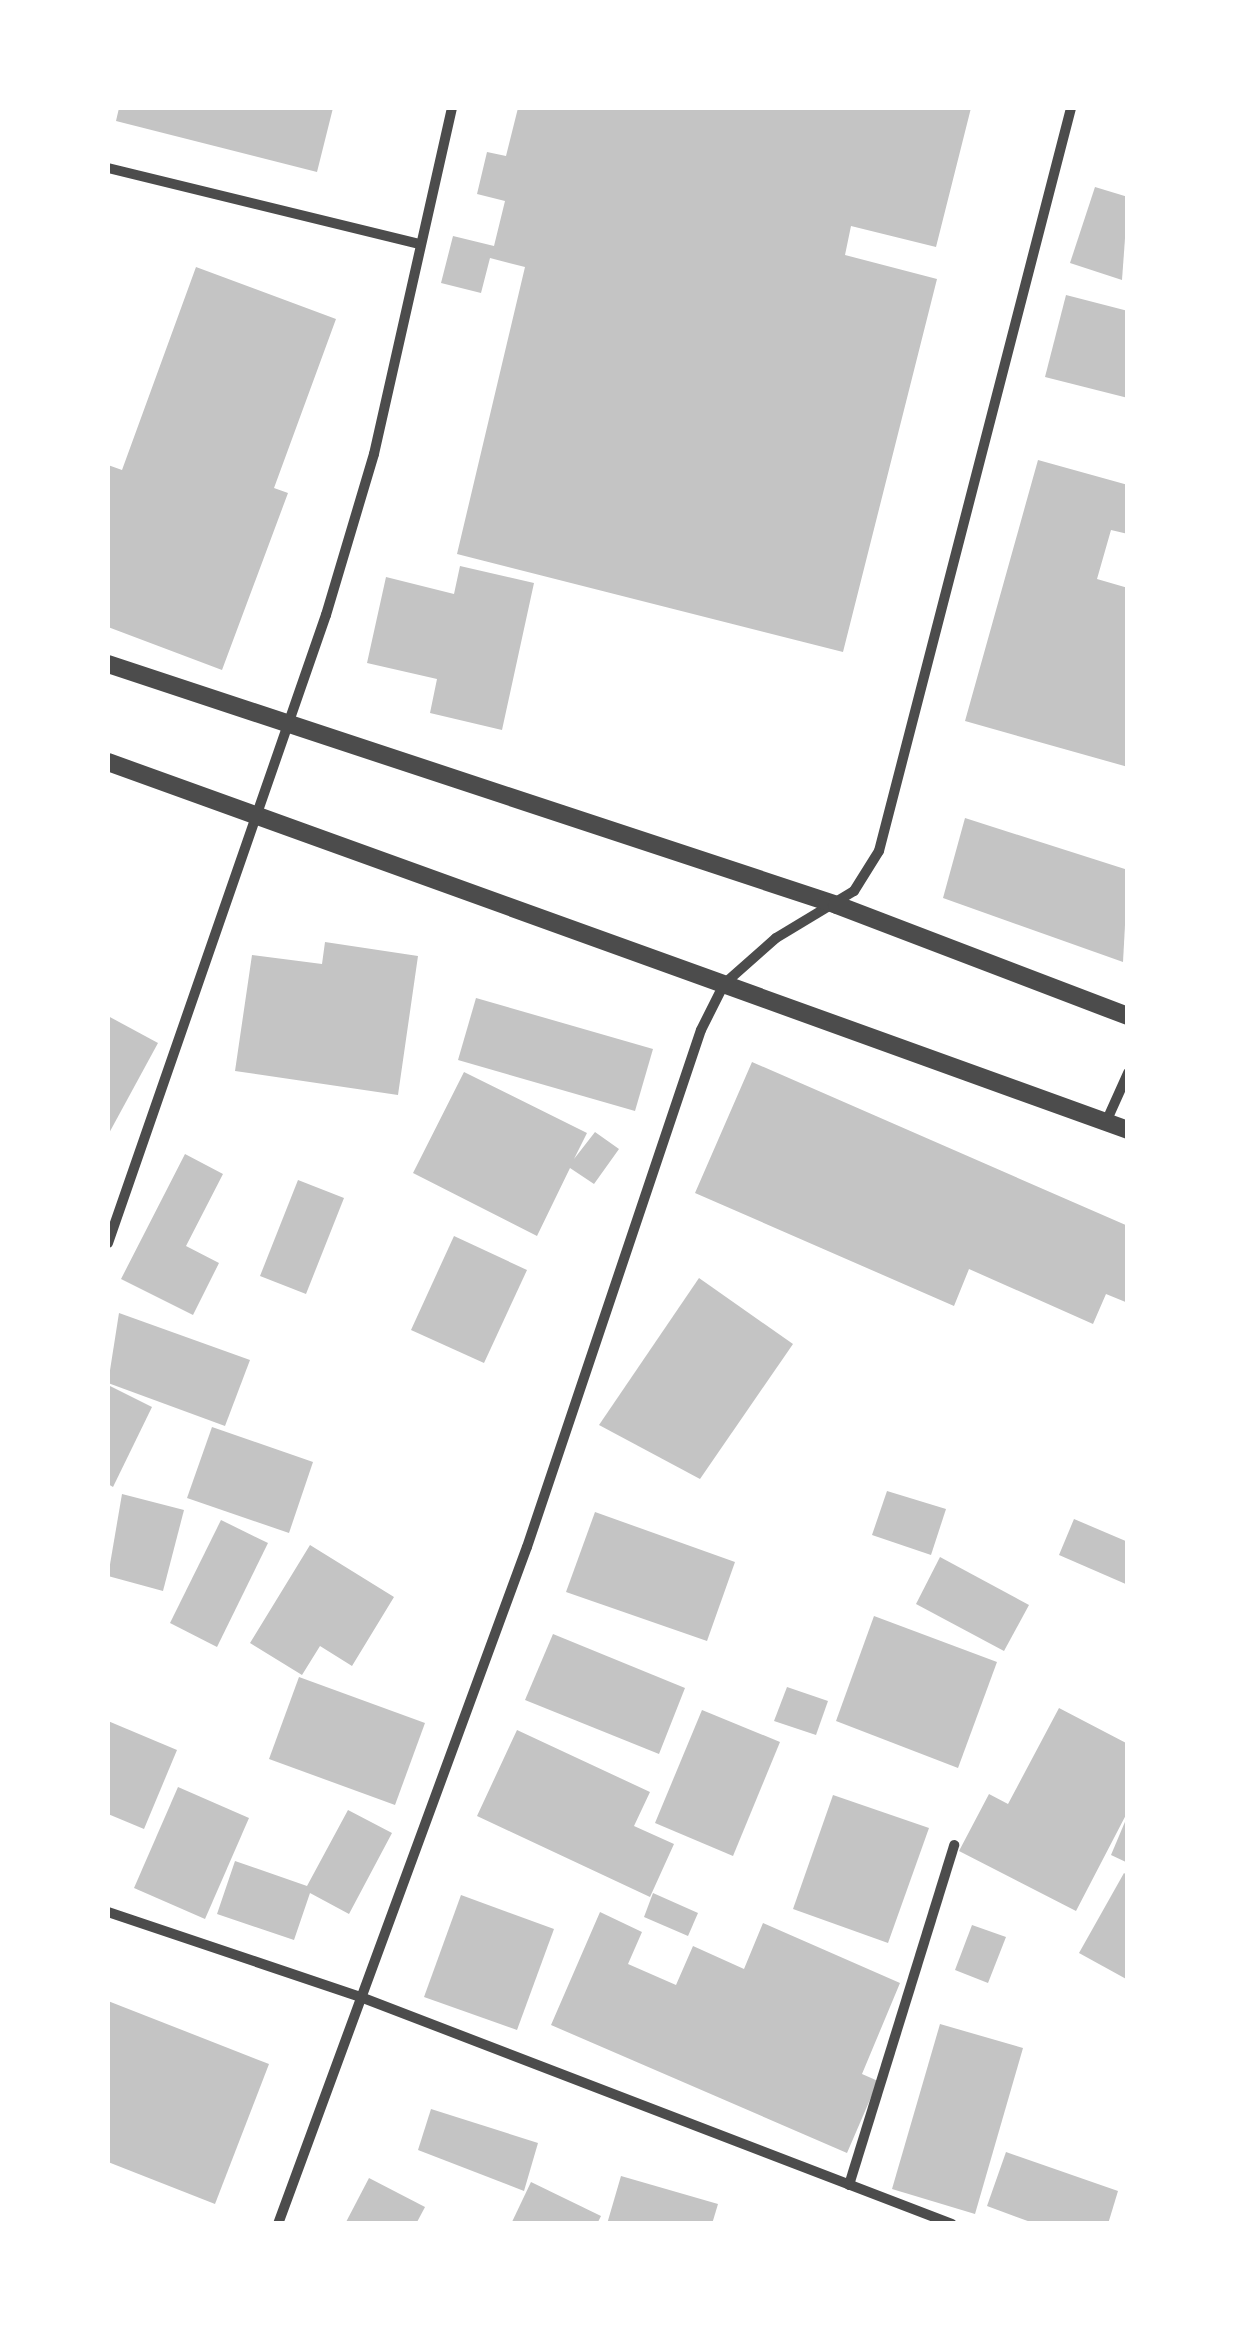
<!DOCTYPE html>
<html>
<head>
<meta charset="utf-8">
<style>
	body { margin:0 }
	#map { position:relative; width:1235px; height:2331px; overflow:hidden; background:#fff; font-family:"PT Sans",sans-serif }
	div>[style] { position:absolute }
	.building>* { inset:0; background:#c4c4c4 }
	.minor>* { height:10px; margin:-5px; padding:0 5px; transform-origin:5px; border-radius:5px; background:#4c4c4c }
	.tertiary>* { height:18px; margin:-9px; padding:0 9px; transform-origin:9px; border-radius:9px; background:#4c4c4c }
	span { translate:-50% -50%; white-space:nowrap; text-align:center; line-height:1.15; -webkit-text-stroke:9px #fff; paint-order:stroke }
	.frame { position:absolute; inset:0; border:110px solid #fff; pointer-events:none }
</style>
</head>
<body>
<div id="map">
	<div class="building">
		<i style="clip-path:polygon(119px 108px,333px 108px,317px 172px,116px 121px)"></i>
		<i style="clip-path:polygon(518px 108px,971px 108px,936px 247px,851px 226px,845px 255px,937px 279px,843px 652px,457px 554px,525px 267px,490px 258px,481px 293px,441px 283px,453px 236px,494px 246px,505px 201px,477px 194px,487px 152px,506px 156px)"></i>
		<i style="clip-path:polygon(1095px 187px,1128px 197px,1122px 280px,1070px 263px)"></i>
		<i style="clip-path:polygon(196px 267px,336px 319px,274px 488px,288px 493px,222px 670px,108px 627px,108px 465px,122px 470px)"></i>
		<i style="clip-path:polygon(1066px 295px,1128px 311px,1128px 398px,1045px 377px)"></i>
		<i style="clip-path:polygon(1038px 460px,1128px 485px,1128px 534px,1111px 530px,1097px 579px,1128px 588px,1128px 767px,965px 721px)"></i>
		<i style="clip-path:polygon(460px 566px,534px 583px,502px 730px,430px 713px,437px 679px,367px 663px,386px 577px,454px 594px)"></i>
		<i style="clip-path:polygon(965px 818px,1128px 870px,1123px 962px,943px 898px)"></i>
		<i style="clip-path:polygon(325px 942px,418px 956px,398px 1095px,235px 1071px,252px 955px,322px 964px)"></i>
		<i style="clip-path:polygon(476px 998px,653px 1049px,635px 1111px,458px 1060px)"></i>
		<i style="clip-path:polygon(108px 1016px,158px 1043px,108px 1135px)"></i>
		<i style="clip-path:polygon(752px 1062px,1128px 1226px,1128px 1303px,1106px 1294px,1093px 1324px,969px 1269px,954px 1306px,695px 1193px)"></i>
		<i style="clip-path:polygon(464px 1072px,587px 1133px,574px 1159px,595px 1132px,619px 1149px,594px 1184px,570px 1168px,537px 1236px,413px 1173px)"></i>
		<i style="clip-path:polygon(185px 1154px,223px 1174px,186px 1246px,219px 1263px,193px 1315px,121px 1279px)"></i>
		<i style="clip-path:polygon(298px 1180px,344px 1198px,306px 1294px,260px 1276px)"></i>
		<i style="clip-path:polygon(454px 1236px,527px 1270px,484px 1363px,411px 1330px)"></i>
		<i style="clip-path:polygon(699px 1278px,793px 1344px,700px 1479px,599px 1425px)"></i>
		<i style="clip-path:polygon(119px 1313px,250px 1360px,225px 1426px,108px 1383px)"></i>
		<i style="clip-path:polygon(108px 1385px,152px 1407px,113px 1487px,108px 1484px)"></i>
		<i style="clip-path:polygon(212px 1427px,313px 1462px,289px 1533px,187px 1498px)"></i>
		<i style="clip-path:polygon(887px 1491px,946px 1509px,931px 1555px,872px 1535px)"></i>
		<i style="clip-path:polygon(122px 1494px,184px 1510px,163px 1591px,108px 1576px)"></i>
		<i style="clip-path:polygon(595px 1512px,735px 1562px,707px 1641px,566px 1592px)"></i>
		<i style="clip-path:polygon(1074px 1519px,1128px 1542px,1128px 1585px,1059px 1555px)"></i>
		<i style="clip-path:polygon(221px 1520px,268px 1543px,217px 1647px,170px 1623px)"></i>
		<i style="clip-path:polygon(310px 1545px,394px 1597px,352px 1666px,320px 1646px,302px 1675px,250px 1643px)"></i>
		<i style="clip-path:polygon(940px 1557px,1029px 1605px,1004px 1651px,916px 1604px)"></i>
		<i style="clip-path:polygon(874px 1616px,997px 1662px,958px 1768px,836px 1721px)"></i>
		<i style="clip-path:polygon(553px 1634px,685px 1688px,659px 1754px,525px 1700px)"></i>
		<i style="clip-path:polygon(299px 1677px,425px 1723px,395px 1805px,269px 1759px)"></i>
		<i style="clip-path:polygon(787px 1687px,828px 1701px,816px 1735px,774px 1721px)"></i>
		<i style="clip-path:polygon(1059px 1708px,1128px 1744px,1128px 1811px,1076px 1911px,959px 1851px,989px 1794px,1008px 1804px)"></i>
		<i style="clip-path:polygon(702px 1710px,780px 1742px,733px 1856px,655px 1823px)"></i>
		<i style="clip-path:polygon(108px 1721px,177px 1750px,144px 1829px,108px 1814px)"></i>
		<i style="clip-path:polygon(517px 1730px,650px 1792px,634px 1826px,674px 1844px,650px 1897px,477px 1816px)"></i>
		<i style="clip-path:polygon(178px 1787px,249px 1818px,205px 1919px,134px 1888px)"></i>
		<i style="clip-path:polygon(833px 1795px,929px 1828px,888px 1943px,793px 1909px)"></i>
		<i style="clip-path:polygon(348px 1810px,392px 1833px,349px 1914px,310px 1893px,294px 1940px,217px 1914px,235px 1861px,307px 1886px)"></i>
		<i style="clip-path:polygon(1127px 1817px,1128px 1817px,1128px 1863px,1111px 1855px)"></i>
		<i style="clip-path:polygon(1124px 1873px,1128px 1876px,1128px 1980px,1079px 1953px)"></i>
		<i style="clip-path:polygon(653px 1893px,698px 1913px,688px 1936px,644px 1917px)"></i>
		<i style="clip-path:polygon(461px 1895px,554px 1929px,517px 2030px,424px 1997px)"></i>
		<i style="clip-path:polygon(600px 1912px,642px 1932px,628px 1964px,676px 1985px,693px 1946px,744px 1969px,763px 1923px,900px 1983px,862px 2074px,878px 2081px,847px 2153px,551px 2025px)"></i>
		<i style="clip-path:polygon(972px 1925px,1006px 1937px,988px 1983px,955px 1970px)"></i>
		<i style="clip-path:polygon(108px 2001px,269px 2064px,215px 2204px,108px 2162px)"></i>
		<i style="clip-path:polygon(940px 2024px,1023px 2048px,975px 2214px,892px 2189px)"></i>
		<i style="clip-path:polygon(431px 2109px,538px 2143px,524px 2191px,418px 2150px)"></i>
		<i style="clip-path:polygon(1006px 2152px,1118px 2191px,1108px 2224px,1036px 2224px,987px 2206px)"></i>
		<i style="clip-path:polygon(621px 2176px,718px 2204px,712px 2224px,607px 2224px)"></i>
		<i style="clip-path:polygon(369px 2178px,425px 2207px,416px 2224px,345px 2224px)"></i>
		<i style="clip-path:polygon(531px 2182px,601px 2216px,597px 2224px,511px 2224px)"></i>
	</div>
	<div class="minor">
		<i style="left:108px;top:168px;width:320px;rotate:13.7deg"></i>
		<i style="left:1106px;top:1122px;width:54px;rotate:-65.8deg"></i>
		<i style="left:108px;top:1243px;width:665px;rotate:-70.86deg"></i>
		<i style="left:326px;top:615px;width:168px;rotate:-73.4deg"></i>
		<i style="left:374px;top:454px;width:355px;rotate:-77.3deg"></i>
		<i style="left:108px;top:1912px;width:264px;rotate:18.6deg"></i>
		<i style="left:358px;top:1996px;width:636px;rotate:21deg"></i>
		<i style="left:849px;top:2185px;width:356px;rotate:-72.8deg"></i>
		<i style="left:278px;top:2224px;width:721px;rotate:-69.81deg"></i>
		<i style="left:527px;top:1547px;width:545px;rotate:-71.4deg"></i>
		<i style="left:701px;top:1030px;width:51px;rotate:-63.4deg"></i>
		<i style="left:724px;top:984px;width:69px;rotate:-41.5deg"></i>
		<i style="left:776px;top:938px;width:91px;rotate:-31.1deg"></i>
		<i style="left:854px;top:891px;width:47px;rotate:-58deg"></i>
		<i style="left:879px;top:851px;width:767px;rotate:-75.51deg"></i>
	</div>
	<div class="tertiary">
		<i style="left:108px;top:664px;width:768px;rotate:18.29deg"></i>
		<i style="left:837px;top:905px;width:311px;rotate:20.9deg"></i>
		<i style="left:108px;top:762px;width:1084px;rotate:19.84deg"></i>
	</div>
	<div class="frame"></div>
</div>
</body>
</html>
